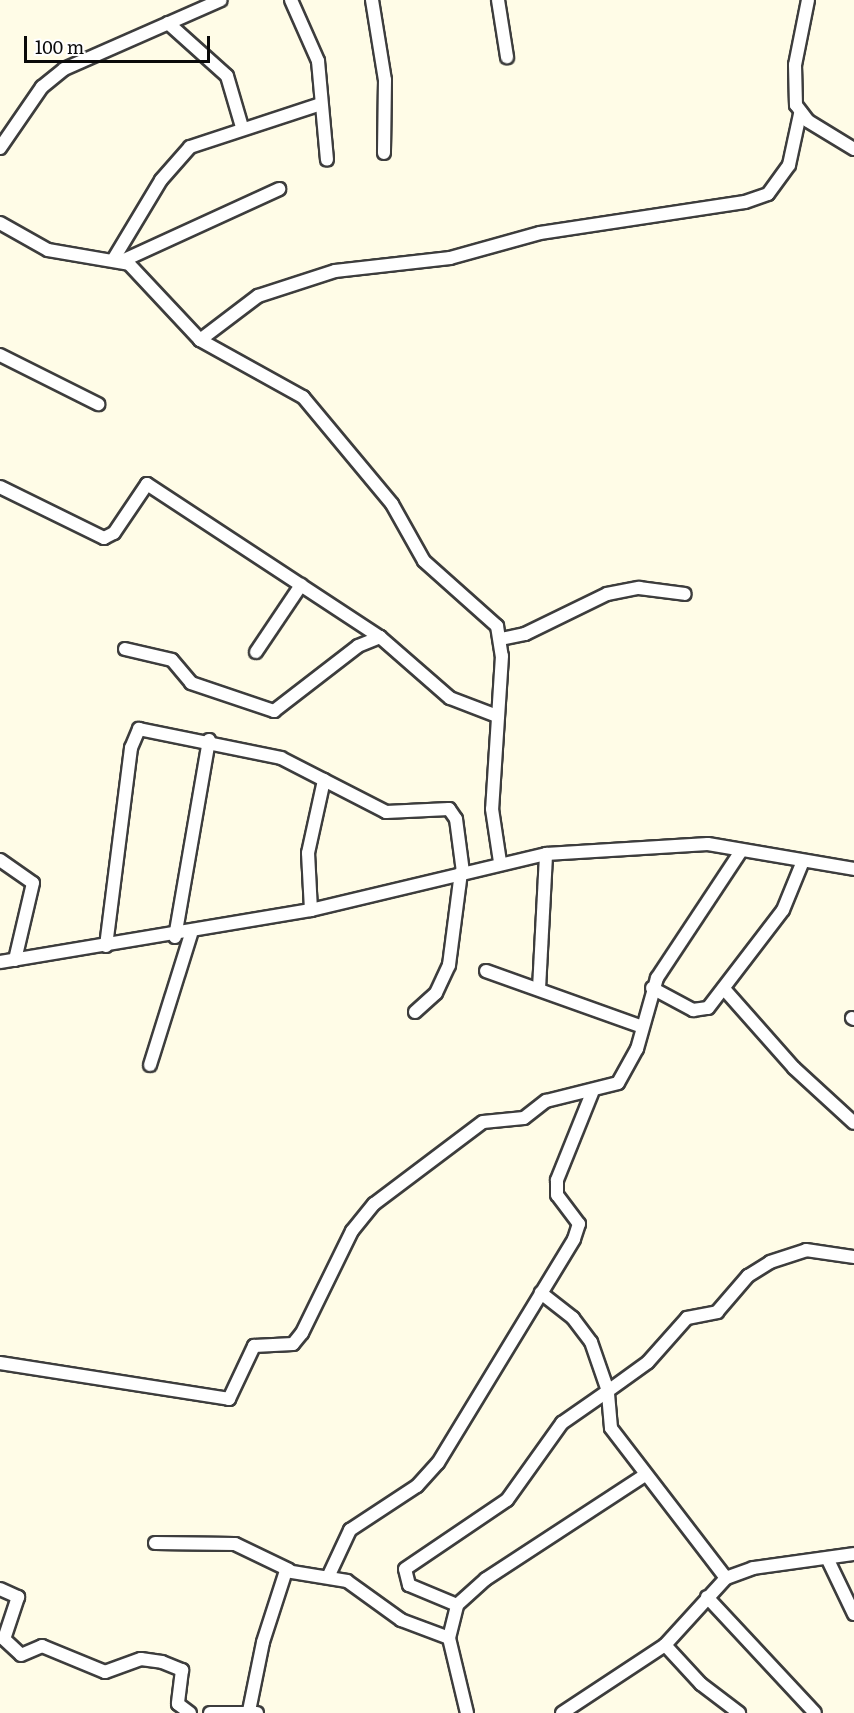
<!DOCTYPE html>
<html>
<head>
<meta charset="utf-8">
<style>
	body { margin:0 }
	#map { position:relative; width:854px; height:1713px; overflow:hidden; background:#fffce7; font-family:Literata,serif }
	div>[style] { position:absolute }
	.roads { filter:drop-shadow(2px 0 #3d3d3d) drop-shadow(-2px 0 #3d3d3d) drop-shadow(0 2px #3d3d3d) drop-shadow(0 -2px #3d3d3d) }
	.street>* { height:12px; margin:-6px; padding:0 6px; transform-origin:6px; border-radius:6px; background:#fff }
	span { translate:-50% -50%; white-space:nowrap; text-align:center; line-height:1.15; -webkit-text-stroke:6px #fff; paint-order:stroke }
	.scale { position:absolute; left:24px; top:36px; width:186px; height:27px; box-sizing:border-box; border:3px solid #0a0a0a; border-top:0; padding-left:8px; font-size:18px; line-height:21px; white-space:nowrap; color:#0a0a0a; -webkit-text-stroke:4px #fff; paint-order:stroke }
</style>
</head>
<body>
<div id="map">
	<div class="roads">
		<div class="street">
			<i style="left:291px;top:0;width:67px;rotate:66.1deg"></i>
			<i style="left:318px;top:61px;width:99px;rotate:84.8deg"></i>
			<i style="left:372px;top:0;width:81px;rotate:80.8deg"></i>
			<i style="left:385px;top:80px;width:73px;rotate:90.8deg"></i>
			<i style="left:498px;top:0;width:58px;rotate:81deg"></i>
			<i style="left:808px;top:0;width:66px;rotate:101.3deg"></i>
			<i style="left:795px;top:65px;width:40px;rotate:88.6deg"></i>
			<i style="left:796px;top:105px;width:20px;rotate:53deg"></i>
			<i style="left:808px;top:121px;width:54px;rotate:31.3deg"></i>
			<i style="left:168px;top:23px;width:79px;rotate:41.9deg"></i>
			<i style="left:227px;top:76px;width:53px;rotate:73.6deg"></i>
			<i style="left:0;top:148px;width:74px;rotate:-55.5deg"></i>
			<i style="left:42px;top:87px;width:28px;rotate:-39deg"></i>
			<i style="left:64px;top:69px;width:171px;rotate:-23.7deg"></i>
			<i style="left:0;top:223px;width:55px;rotate:29.4deg"></i>
			<i style="left:48px;top:250px;width:82px;rotate:9.8deg"></i>
			<i style="left:129px;top:264px;width:104px;rotate:46.9deg"></i>
			<i style="left:200px;top:340px;width:118px;rotate:29deg"></i>
			<i style="left:303px;top:397px;width:139px;rotate:50.2deg"></i>
			<i style="left:392px;top:504px;width:65px;rotate:60.7deg"></i>
			<i style="left:424px;top:561px;width:98px;rotate:41.7deg"></i>
			<i style="left:497px;top:626px;width:30px;rotate:81deg"></i>
			<i style="left:502px;top:656px;width:153px;rotate:93.7deg"></i>
			<i style="left:492px;top:809px;width:54px;rotate:81.4deg"></i>
			<i style="left:113px;top:260px;width:93px;rotate:-59deg"></i>
			<i style="left:161px;top:180px;width:44px;rotate:-48.7deg"></i>
			<i style="left:190px;top:147px;width:135px;rotate:-18.2deg"></i>
			<i style="left:122px;top:261px;width:173px;rotate:-24.6deg"></i>
			<i style="left:200px;top:340px;width:73px;rotate:-37.2deg"></i>
			<i style="left:258px;top:296px;width:81px;rotate:-18deg"></i>
			<i style="left:335px;top:271px;width:116px;rotate:-6.4deg"></i>
			<i style="left:450px;top:258px;width:93px;rotate:-15.5deg"></i>
			<i style="left:540px;top:233px;width:207px;rotate:-8.6deg"></i>
			<i style="left:745px;top:202px;width:24px;rotate:-19deg"></i>
			<i style="left:768px;top:194px;width:36px;rotate:-54deg"></i>
			<i style="left:789px;top:165px;width:52px;rotate:-77.8deg"></i>
			<i style="left:0;top:355px;width:110px;rotate:26.6deg"></i>
			<i style="left:0;top:487px;width:116px;rotate:26.1deg"></i>
			<i style="left:104px;top:538px;width:11px;rotate:-27deg"></i>
			<i style="left:114px;top:533px;width:59px;rotate:-56deg"></i>
			<i style="left:147px;top:484px;width:279px;rotate:33.3deg"></i>
			<i style="left:380px;top:637px;width:93px;rotate:41.1deg"></i>
			<i style="left:450px;top:698px;width:50px;rotate:21deg"></i>
			<i style="left:501px;top:639px;width:25px;rotate:-12deg"></i>
			<i style="left:525px;top:634px;width:91px;rotate:-26deg"></i>
			<i style="left:607px;top:594px;width:33px;rotate:-11deg"></i>
			<i style="left:639px;top:588px;width:46px;rotate:7.4deg"></i>
			<i style="left:125px;top:649px;width:48px;rotate:13.2deg"></i>
			<i style="left:172px;top:660px;width:30px;rotate:50deg"></i>
			<i style="left:191px;top:683px;width:88px;rotate:18.6deg"></i>
			<i style="left:274px;top:711px;width:106px;rotate:-37.7deg"></i>
			<i style="left:358px;top:646px;width:24px;rotate:-22deg"></i>
			<i style="left:256px;top:652px;width:81px;rotate:-56.1deg"></i>
			<i style="left:0;top:860px;width:40px;rotate:34.9deg"></i>
			<i style="left:33px;top:883px;width:79px;rotate:103.2deg"></i>
			<i style="left:311px;top:910px;width:57px;rotate:-93deg"></i>
			<i style="left:308px;top:853px;width:75px;rotate:-77.6deg"></i>
			<i style="left:175px;top:937px;width:200px;rotate:-80.2deg"></i>
			<i style="left:106px;top:946px;width:200px;rotate:-82.8deg"></i>
			<i style="left:131px;top:748px;width:21px;rotate:-67deg"></i>
			<i style="left:139px;top:729px;width:145px;rotate:11.5deg"></i>
			<i style="left:281px;top:758px;width:118px;rotate:27.2deg"></i>
			<i style="left:386px;top:812px;width:63px;rotate:-2.7deg"></i>
			<i style="left:449px;top:809px;width:12px;rotate:55deg"></i>
			<i style="left:456px;top:819px;width:53px;rotate:82.5deg"></i>
			<i style="left:0;top:962px;width:315px;rotate:-9.5deg"></i>
			<i style="left:311px;top:910px;width:242px;rotate:-13.4deg"></i>
			<i style="left:546px;top:854px;width:162px;rotate:-3.5deg"></i>
			<i style="left:708px;top:844px;width:148px;rotate:9.7deg"></i>
			<i style="left:486px;top:971px;width:166px;rotate:19.7deg"></i>
			<i style="left:652px;top:988px;width:47px;rotate:28.2deg"></i>
			<i style="left:693px;top:1010px;width:15px;rotate:-8deg"></i>
			<i style="left:708px;top:1008px;width:123px;rotate:-52.6deg"></i>
			<i style="left:783px;top:910px;width:53px;rotate:-67.8deg"></i>
			<i style="left:539px;top:989px;width:135px;rotate:-87deg"></i>
			<i style="left:725px;top:990px;width:104px;rotate:48.5deg"></i>
			<i style="left:794px;top:1068px;width:81px;rotate:42.5deg"></i>
			<i style="left:415px;top:1012px;width:28px;rotate:-42deg"></i>
			<i style="left:436px;top:993px;width:31px;rotate:-65deg"></i>
			<i style="left:449px;top:965px;width:93px;rotate:-82.6deg"></i>
			<i style="left:852px;top:1018px;width:2px;rotate:27deg"></i>
			<i style="left:150px;top:1065px;width:137px;rotate:-72.6deg"></i>
			<i style="left:0;top:1363px;width:232px;rotate:8.9deg"></i>
			<i style="left:229px;top:1399px;width:59px;rotate:-64.7deg"></i>
			<i style="left:254px;top:1346px;width:39px;rotate:-3deg"></i>
			<i style="left:293px;top:1344px;width:14px;rotate:-51deg"></i>
			<i style="left:302px;top:1333px;width:114px;rotate:-63.9deg"></i>
			<i style="left:352px;top:1231px;width:35px;rotate:-51deg"></i>
			<i style="left:374px;top:1204px;width:136px;rotate:-37deg"></i>
			<i style="left:483px;top:1122px;width:41px;rotate:-5.6deg"></i>
			<i style="left:524px;top:1118px;width:28px;rotate:-38deg"></i>
			<i style="left:546px;top:1101px;width:74px;rotate:-14deg"></i>
			<i style="left:618px;top:1083px;width:39px;rotate:-61deg"></i>
			<i style="left:637px;top:1049px;width:74px;rotate:-74.3deg"></i>
			<i style="left:657px;top:978px;width:152px;rotate:-56.5deg"></i>
			<i style="left:155px;top:1543px;width:80px;rotate:0.7deg"></i>
			<i style="left:235px;top:1544px;width:60px;rotate:25.7deg"></i>
			<i style="left:828px;top:1560px;width:60px;rotate:64.3deg"></i>
			<i style="left:329px;top:1575px;width:50px;rotate:-65deg"></i>
			<i style="left:350px;top:1530px;width:80px;rotate:-33.3deg"></i>
			<i style="left:417px;top:1486px;width:31px;rotate:-48deg"></i>
			<i style="left:438px;top:1463px;width:262px;rotate:-58.7deg"></i>
			<i style="left:574px;top:1239px;width:16px;rotate:-72deg"></i>
			<i style="left:579px;top:1224px;width:36px;rotate:-127deg"></i>
			<i style="left:557px;top:1195px;width:15px;rotate:-90deg"></i>
			<i style="left:557px;top:1180px;width:94px;rotate:-68.1deg"></i>
			<i style="left:726px;top:1578px;width:189px;rotate:-127.5deg"></i>
			<i style="left:611px;top:1428px;width:37px;rotate:-95deg"></i>
			<i style="left:608px;top:1391px;width:49px;rotate:-35.9deg"></i>
			<i style="left:648px;top:1362px;width:59px;rotate:-48.4deg"></i>
			<i style="left:687px;top:1318px;width:31px;rotate:-11deg"></i>
			<i style="left:717px;top:1312px;width:48px;rotate:-49.3deg"></i>
			<i style="left:748px;top:1276px;width:26px;rotate:-32deg"></i>
			<i style="left:770px;top:1262px;width:38px;rotate:-18deg"></i>
			<i style="left:806px;top:1250px;width:49px;rotate:8.3deg"></i>
			<i style="left:0;top:1589px;width:20px;rotate:24deg"></i>
			<i style="left:18px;top:1597px;width:44px;rotate:108.4deg"></i>
			<i style="left:4px;top:1639px;width:23px;rotate:43deg"></i>
			<i style="left:21px;top:1655px;width:23px;rotate:-23deg"></i>
			<i style="left:42px;top:1646px;width:68px;rotate:22.4deg"></i>
			<i style="left:105px;top:1672px;width:38px;rotate:-20deg"></i>
			<i style="left:141px;top:1659px;width:21px;rotate:8deg"></i>
			<i style="left:162px;top:1662px;width:22px;rotate:22deg"></i>
			<i style="left:182px;top:1670px;width:34px;rotate:97deg"></i>
			<i style="left:178px;top:1704px;width:15px;rotate:37deg"></i>
			<i style="left:707px;top:1597px;width:158px;rotate:47deg"></i>
			<i style="left:457px;top:1605px;width:52px;rotate:-157.4deg"></i>
			<i style="left:409px;top:1585px;width:16px;rotate:-104deg"></i>
			<i style="left:405px;top:1569px;width:123px;rotate:-34.1deg"></i>
			<i style="left:507px;top:1500px;width:95px;rotate:-54.5deg"></i>
			<i style="left:562px;top:1423px;width:56px;rotate:-34.8deg"></i>
			<i style="left:608px;top:1391px;width:52px;rotate:-109.1deg"></i>
			<i style="left:591px;top:1342px;width:30px;rotate:-127deg"></i>
			<i style="left:573px;top:1318px;width:41px;rotate:-142deg"></i>
			<i style="left:665px;top:1645px;width:53px;rotate:47.3deg"></i>
			<i style="left:701px;top:1684px;width:48px;rotate:37.3deg"></i>
			<i style="left:249px;top:1711px;width:70px;rotate:-78.5deg"></i>
			<i style="left:263px;top:1642px;width:75px;rotate:-72.1deg"></i>
			<i style="left:286px;top:1571px;width:62px;rotate:9.3deg"></i>
			<i style="left:347px;top:1581px;width:67px;rotate:35.8deg"></i>
			<i style="left:401px;top:1620px;width:51px;rotate:20.6deg"></i>
			<i style="left:210px;top:1713px;width:47px"></i>
			<i style="left:467px;top:1713px;width:77px;rotate:-103.5deg"></i>
			<i style="left:449px;top:1638px;width:34px;rotate:-76deg"></i>
			<i style="left:457px;top:1605px;width:39px;rotate:-42deg"></i>
			<i style="left:486px;top:1579px;width:190px;rotate:-33.2deg"></i>
			<i style="left:562px;top:1713px;width:123px;rotate:-33.4deg"></i>
			<i style="left:665px;top:1645px;width:91px;rotate:-47.7deg"></i>
			<i style="left:726px;top:1578px;width:29px;rotate:-20deg"></i>
			<i style="left:753px;top:1568px;width:102px;rotate:-7.9deg"></i>
		</div>
	</div>
	<div class="scale">100 m</div>
</div>
</body>
</html>
